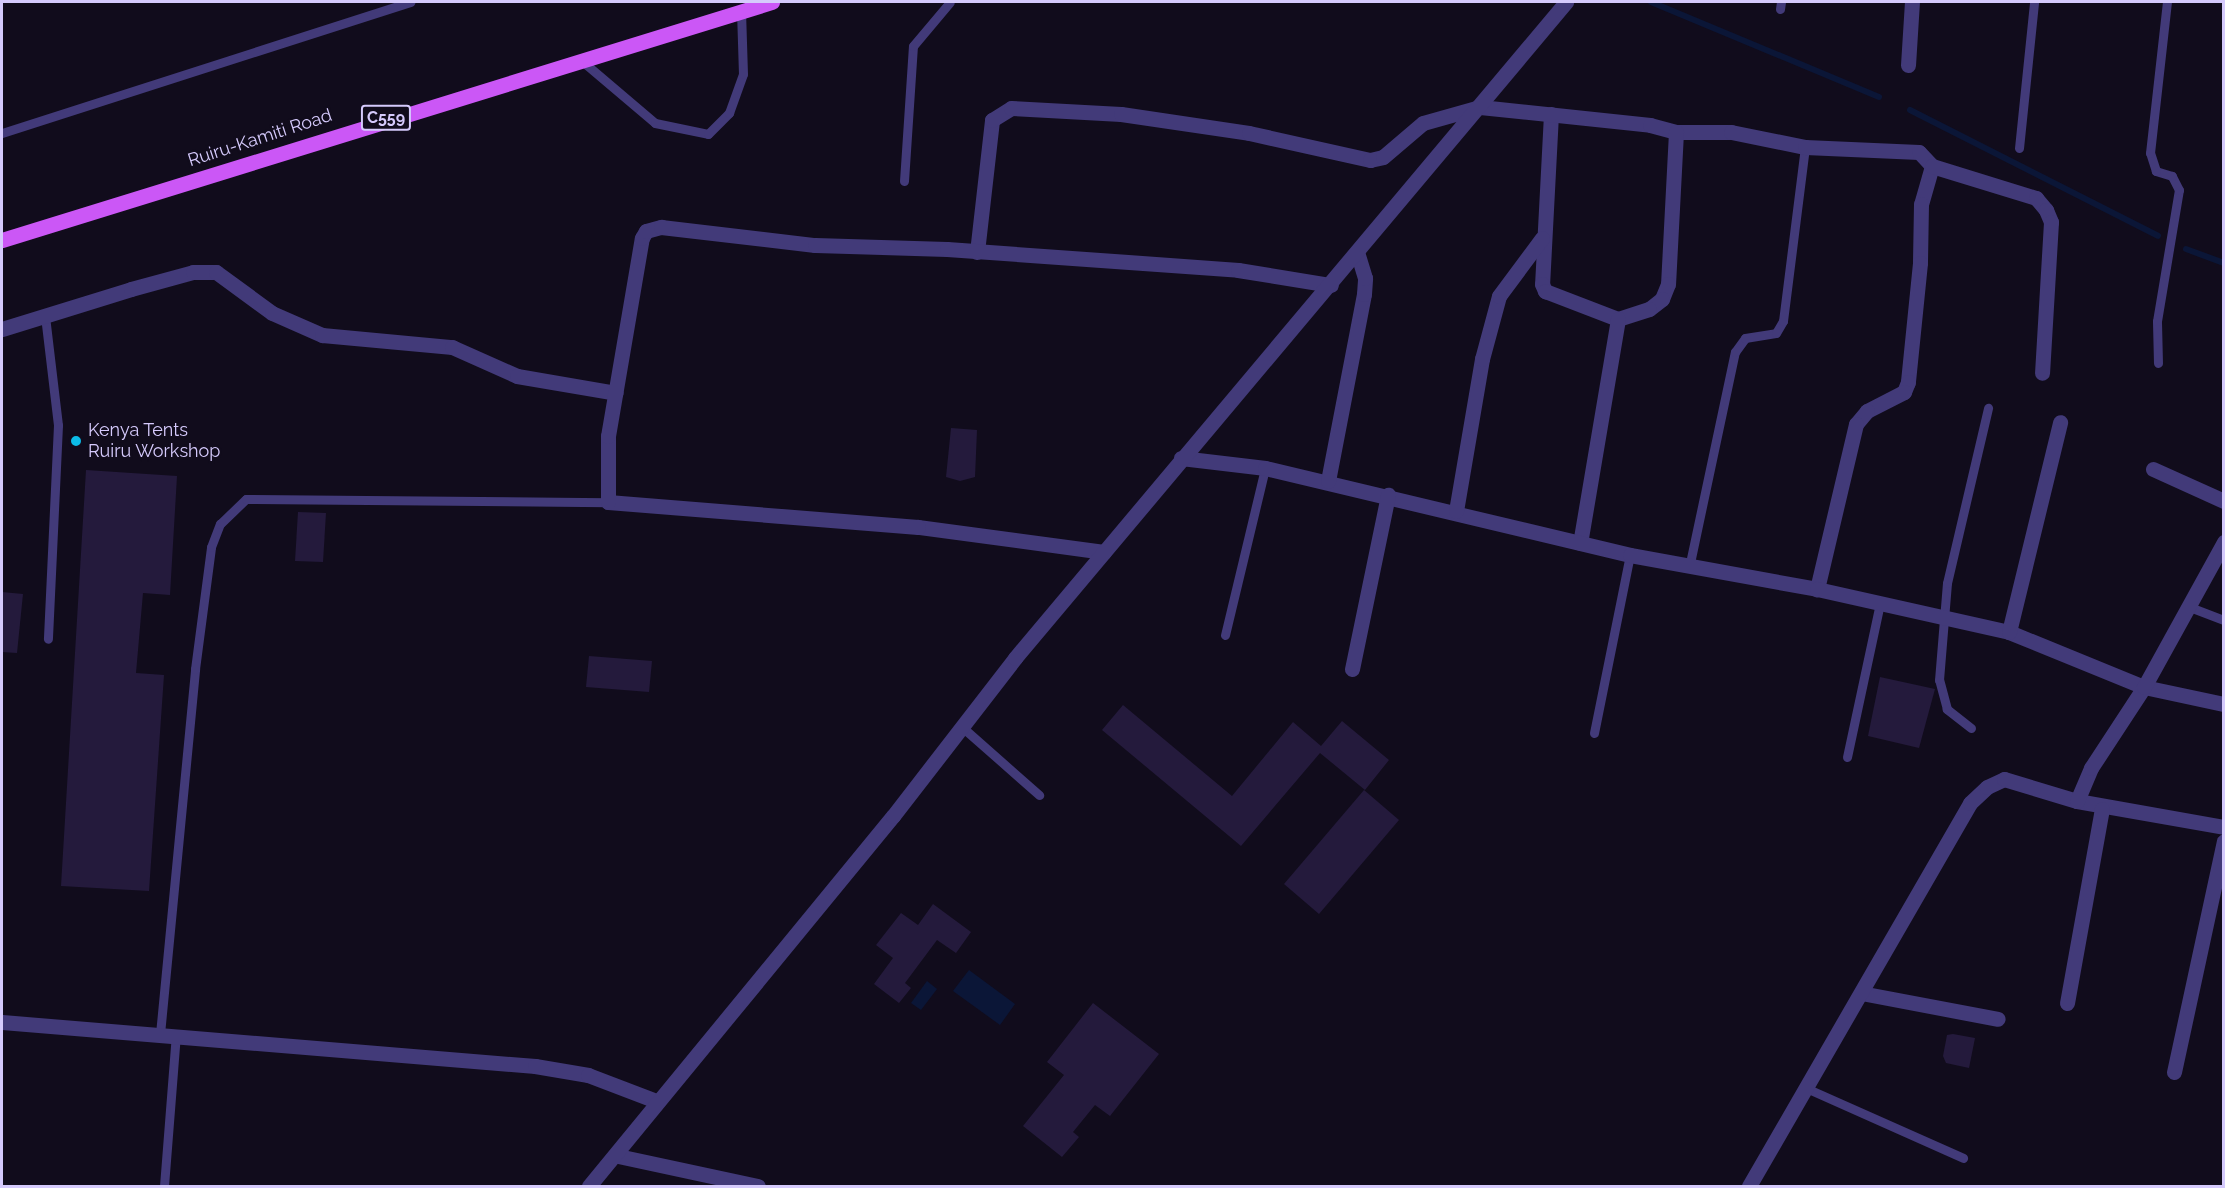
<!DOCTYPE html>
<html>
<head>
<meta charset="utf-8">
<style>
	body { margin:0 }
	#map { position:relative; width:2225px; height:1188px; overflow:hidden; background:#110c1c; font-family:Raleway,sans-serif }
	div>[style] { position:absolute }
	.water>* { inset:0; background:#0b1637 }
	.stream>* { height:6px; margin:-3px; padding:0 3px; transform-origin:3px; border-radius:3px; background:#0b1637 }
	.building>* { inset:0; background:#241a3c }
	.service>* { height:9px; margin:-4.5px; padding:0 4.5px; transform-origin:4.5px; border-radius:4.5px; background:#423a79 }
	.minor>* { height:15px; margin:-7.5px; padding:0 7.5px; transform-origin:7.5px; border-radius:7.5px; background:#423a79 }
	.primary>* { height:15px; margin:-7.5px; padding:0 7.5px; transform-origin:7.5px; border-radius:7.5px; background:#cb57f6 }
	.dots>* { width:16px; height:16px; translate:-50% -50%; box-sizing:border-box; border:3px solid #110c1c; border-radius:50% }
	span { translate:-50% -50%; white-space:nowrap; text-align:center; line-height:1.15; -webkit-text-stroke:4.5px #110c1c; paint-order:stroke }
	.shield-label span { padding:2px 4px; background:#110c1c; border:2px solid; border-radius:4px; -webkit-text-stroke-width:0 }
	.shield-label { font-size:16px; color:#d5cafc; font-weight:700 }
	.street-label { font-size:18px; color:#d5cafc }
	.poi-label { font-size:18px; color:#d5cafc }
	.left { translate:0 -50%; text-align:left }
	.frame { position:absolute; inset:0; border:3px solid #d5cafc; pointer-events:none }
</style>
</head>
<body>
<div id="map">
	<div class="water">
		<i style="clip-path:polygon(969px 970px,1015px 1004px,1000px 1025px,953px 991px)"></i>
		<i style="clip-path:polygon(927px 981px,937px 989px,921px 1010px,911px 1003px)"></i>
	</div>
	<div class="stream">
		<i style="left:1651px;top:2px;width:247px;rotate:22.6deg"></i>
		<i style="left:1910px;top:110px;width:278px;rotate:26.9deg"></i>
		<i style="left:2186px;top:249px;width:40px;rotate:20.2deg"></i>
	</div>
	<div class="building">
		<i style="clip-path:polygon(951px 428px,977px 430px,975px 477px,960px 481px,946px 477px)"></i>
		<i style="clip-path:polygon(86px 470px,177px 476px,170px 595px,143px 593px,136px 673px,164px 675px,149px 891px,61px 886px)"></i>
		<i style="clip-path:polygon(298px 512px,326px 513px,323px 562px,295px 561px)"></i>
		<i style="clip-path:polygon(2px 592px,23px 594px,17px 653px,2px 652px)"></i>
		<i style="clip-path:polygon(589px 656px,652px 661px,649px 692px,586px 687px)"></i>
		<i style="clip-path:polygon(1880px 677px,1935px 689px,1919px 748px,1868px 736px)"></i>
		<i style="clip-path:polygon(1123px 705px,1232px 796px,1293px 722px,1321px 746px,1342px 721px,1389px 760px,1365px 790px,1320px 753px,1241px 846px,1102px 730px)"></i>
		<i style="clip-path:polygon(1364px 790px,1399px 820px,1319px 914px,1284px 884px)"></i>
		<i style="clip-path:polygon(933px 904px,971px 932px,956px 953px,937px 940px,905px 983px,911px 988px,899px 1003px,874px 984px,893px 958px,876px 945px,901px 913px,918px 925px)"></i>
		<i style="clip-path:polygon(1093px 1003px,1159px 1054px,1110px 1116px,1095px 1105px,1073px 1132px,1079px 1137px,1062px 1157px,1023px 1126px,1064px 1075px,1047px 1062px)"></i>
		<i style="clip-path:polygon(1953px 1034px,1975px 1038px,1969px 1068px,1946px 1063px,1943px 1056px,1947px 1035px)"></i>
	</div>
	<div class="service">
		<i style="left:1780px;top:9px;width:7px;rotate:-82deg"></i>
		<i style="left:582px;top:61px;width:96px;rotate:40.3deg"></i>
		<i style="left:655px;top:123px;width:54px;rotate:11.7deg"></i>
		<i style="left:708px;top:134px;width:30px;rotate:-45deg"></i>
		<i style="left:729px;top:113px;width:41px;rotate:-70.3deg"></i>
		<i style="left:743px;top:74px;width:63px;rotate:-91.8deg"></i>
		<i style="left:2px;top:133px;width:429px;rotate:-17.8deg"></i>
		<i style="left:2019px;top:148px;width:147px;rotate:-84.1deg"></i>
		<i style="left:904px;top:181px;width:135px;rotate:-86.2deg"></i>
		<i style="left:913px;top:46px;width:57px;rotate:-49.9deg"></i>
		<i style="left:45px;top:316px;width:110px;rotate:83.2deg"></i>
		<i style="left:58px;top:425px;width:214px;rotate:92.7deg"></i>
		<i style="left:2158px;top:363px;width:42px;rotate:-91.4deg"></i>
		<i style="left:2157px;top:321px;width:133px;rotate:-80.5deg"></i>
		<i style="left:2179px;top:190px;width:16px;rotate:-117deg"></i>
		<i style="left:2172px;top:176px;width:17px;rotate:-163deg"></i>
		<i style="left:2156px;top:171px;width:19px;rotate:-108deg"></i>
		<i style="left:2150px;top:153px;width:152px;rotate:-83.6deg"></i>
		<i style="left:1690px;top:563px;width:216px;rotate:-78deg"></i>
		<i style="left:1735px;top:352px;width:17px;rotate:-54deg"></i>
		<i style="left:1745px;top:338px;width:31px;rotate:-9deg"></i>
		<i style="left:1776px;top:333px;width:14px;rotate:-60deg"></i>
		<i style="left:1783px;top:321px;width:175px;rotate:-82.8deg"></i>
		<i style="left:2187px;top:606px;width:40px;rotate:21deg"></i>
		<i style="left:1225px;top:635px;width:172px;rotate:-76.5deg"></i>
		<i style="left:962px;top:727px;width:103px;rotate:41.4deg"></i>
		<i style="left:1971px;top:728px;width:31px;rotate:-142deg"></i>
		<i style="left:1947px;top:709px;width:30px;rotate:-105deg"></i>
		<i style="left:1939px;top:680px;width:97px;rotate:-85.3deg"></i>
		<i style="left:1947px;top:583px;width:180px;rotate:-76.8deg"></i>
		<i style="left:1594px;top:733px;width:182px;rotate:-78.6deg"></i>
		<i style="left:1847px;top:757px;width:157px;rotate:-77.9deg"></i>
		<i style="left:160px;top:1034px;width:367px;rotate:-84.5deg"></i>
		<i style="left:195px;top:669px;width:123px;rotate:-82.5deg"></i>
		<i style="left:211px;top:547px;width:25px;rotate:-69deg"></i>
		<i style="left:220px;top:524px;width:36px;rotate:-44deg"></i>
		<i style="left:246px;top:499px;width:362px;rotate:0.5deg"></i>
		<i style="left:1806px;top:1088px;width:172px;rotate:24deg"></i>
		<i style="left:164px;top:1186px;width:151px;rotate:-85.5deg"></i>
	</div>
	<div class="minor">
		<i style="left:1908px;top:65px;width:63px;rotate:-86.4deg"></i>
		<i style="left:1551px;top:114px;width:170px;rotate:93deg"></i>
		<i style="left:1542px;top:284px;width:8px;rotate:67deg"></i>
		<i style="left:1545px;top:291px;width:78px;rotate:21deg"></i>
		<i style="left:1676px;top:132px;width:55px"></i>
		<i style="left:1731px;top:132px;width:76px;rotate:11.5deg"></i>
		<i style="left:1805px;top:147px;width:114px;rotate:2.5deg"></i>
		<i style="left:1919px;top:152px;width:19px;rotate:47deg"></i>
		<i style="left:1932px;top:166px;width:40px;rotate:106deg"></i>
		<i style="left:1921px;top:204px;width:59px;rotate:91deg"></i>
		<i style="left:1920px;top:263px;width:120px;rotate:95.8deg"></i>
		<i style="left:1908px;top:382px;width:11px;rotate:112deg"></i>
		<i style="left:1904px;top:392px;width:42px;rotate:152.8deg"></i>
		<i style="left:1867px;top:411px;width:17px;rotate:130deg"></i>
		<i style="left:1856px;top:424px;width:170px;rotate:103.3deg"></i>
		<i style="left:1932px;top:166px;width:109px;rotate:17.1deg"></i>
		<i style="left:2036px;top:198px;width:16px;rotate:50deg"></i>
		<i style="left:2046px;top:210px;width:13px;rotate:67deg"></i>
		<i style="left:2051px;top:222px;width:151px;rotate:93.4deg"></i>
		<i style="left:977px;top:252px;width:133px;rotate:-83.5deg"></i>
		<i style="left:992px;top:120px;width:22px;rotate:-32deg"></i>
		<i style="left:1011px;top:108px;width:110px;rotate:3.1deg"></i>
		<i style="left:1121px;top:114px;width:129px;rotate:8.4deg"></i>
		<i style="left:1249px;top:133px;width:124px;rotate:12.6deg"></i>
		<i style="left:1370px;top:160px;width:13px;rotate:-13deg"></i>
		<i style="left:1383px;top:157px;width:52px;rotate:-40.4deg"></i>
		<i style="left:1423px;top:123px;width:59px;rotate:-15.7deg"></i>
		<i style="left:1480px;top:107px;width:171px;rotate:6deg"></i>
		<i style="left:1650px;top:125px;width:27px;rotate:15deg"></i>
		<i style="left:1676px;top:132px;width:152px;rotate:93deg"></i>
		<i style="left:1668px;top:284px;width:16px;rotate:112deg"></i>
		<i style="left:1662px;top:299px;width:16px;rotate:142deg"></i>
		<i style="left:1649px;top:309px;width:33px;rotate:162deg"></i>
		<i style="left:1618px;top:319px;width:227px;rotate:99.6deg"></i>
		<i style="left:2px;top:329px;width:135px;rotate:-17.2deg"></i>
		<i style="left:131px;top:289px;width:64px;rotate:-15.3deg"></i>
		<i style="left:193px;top:272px;width:23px"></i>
		<i style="left:216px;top:272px;width:69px;rotate:36.2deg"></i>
		<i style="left:272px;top:313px;width:55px;rotate:23.7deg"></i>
		<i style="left:322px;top:335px;width:131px;rotate:5.3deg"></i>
		<i style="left:452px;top:347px;width:71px;rotate:24deg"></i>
		<i style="left:517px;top:376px;width:100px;rotate:9.7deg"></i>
		<i style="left:1181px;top:458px;width:85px;rotate:6.8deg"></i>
		<i style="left:1265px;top:468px;width:375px;rotate:13.4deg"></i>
		<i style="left:1630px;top:555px;width:190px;rotate:10.3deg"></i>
		<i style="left:1817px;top:589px;width:197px;rotate:12.6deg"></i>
		<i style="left:2009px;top:632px;width:146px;rotate:22.2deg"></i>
		<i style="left:2144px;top:687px;width:82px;rotate:12deg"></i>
		<i style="left:2153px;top:469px;width:78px;rotate:24.3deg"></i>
		<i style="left:1328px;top:481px;width:190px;rotate:-79.1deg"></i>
		<i style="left:1364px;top:294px;width:16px;rotate:-86deg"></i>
		<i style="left:1365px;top:278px;width:27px;rotate:-107deg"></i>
		<i style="left:1456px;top:511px;width:154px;rotate:-80.3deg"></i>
		<i style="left:1482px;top:359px;width:65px;rotate:-74.9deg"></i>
		<i style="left:1499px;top:296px;width:72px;rotate:-53.4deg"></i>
		<i style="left:1104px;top:552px;width:188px;rotate:-172.3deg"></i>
		<i style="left:918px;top:527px;width:311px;rotate:-175.4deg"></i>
		<i style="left:608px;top:502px;width:66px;rotate:-90deg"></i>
		<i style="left:608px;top:436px;width:201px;rotate:-80.3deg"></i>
		<i style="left:642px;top:238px;width:8px;rotate:-60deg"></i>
		<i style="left:646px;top:231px;width:16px;rotate:-15deg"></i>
		<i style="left:661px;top:227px;width:155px;rotate:6.7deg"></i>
		<i style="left:815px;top:245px;width:132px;rotate:1.7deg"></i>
		<i style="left:947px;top:249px;width:292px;rotate:4.1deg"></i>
		<i style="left:1238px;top:270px;width:94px;rotate:9.2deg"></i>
		<i style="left:2009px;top:632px;width:216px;rotate:-76.3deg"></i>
		<i style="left:1352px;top:669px;width:178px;rotate:-78.3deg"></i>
		<i style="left:2077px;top:801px;width:149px;rotate:10deg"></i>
		<i style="left:1861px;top:993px;width:139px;rotate:10.7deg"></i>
		<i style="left:2067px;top:1003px;width:197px;rotate:-79.8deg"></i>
		<i style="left:2px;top:1022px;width:535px;rotate:4.72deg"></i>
		<i style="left:535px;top:1066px;width:54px;rotate:9.6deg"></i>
		<i style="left:588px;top:1075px;width:73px;rotate:20.9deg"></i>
		<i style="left:2174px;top:1072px;width:236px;rotate:-77.8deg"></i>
		<i style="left:618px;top:1156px;width:143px;rotate:12.1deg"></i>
		<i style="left:589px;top:1186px;width:479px;rotate:-50.6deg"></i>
		<i style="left:893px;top:816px;width:200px;rotate:-52.3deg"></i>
		<i style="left:1015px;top:658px;width:857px;rotate:-49.97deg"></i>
		<i style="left:1749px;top:1186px;width:442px;rotate:-60deg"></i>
		<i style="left:1970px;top:803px;width:23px;rotate:-43deg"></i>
		<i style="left:1987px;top:787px;width:19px;rotate:-25deg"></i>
		<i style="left:2004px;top:779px;width:76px;rotate:16.8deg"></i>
		<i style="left:2077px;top:801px;width:36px;rotate:-67deg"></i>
		<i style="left:2091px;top:768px;width:97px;rotate:-56.8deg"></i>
		<i style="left:2144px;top:687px;width:166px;rotate:-61.1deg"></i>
	</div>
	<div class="primary">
		<i style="left:2px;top:240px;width:806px;rotate:-17.18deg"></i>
	</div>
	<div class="dots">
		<i style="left:76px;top:441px;background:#0cbbe7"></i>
	</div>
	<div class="shield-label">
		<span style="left:386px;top:118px">C559</span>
	</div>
	<div class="street-label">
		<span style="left:260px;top:138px;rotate:-18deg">Ruiru-Kamiti Road</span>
	</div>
	<div class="poi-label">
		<span class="left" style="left:88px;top:441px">Kenya Tents<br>Ruiru Workshop</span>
	</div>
	<div class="frame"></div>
</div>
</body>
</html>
